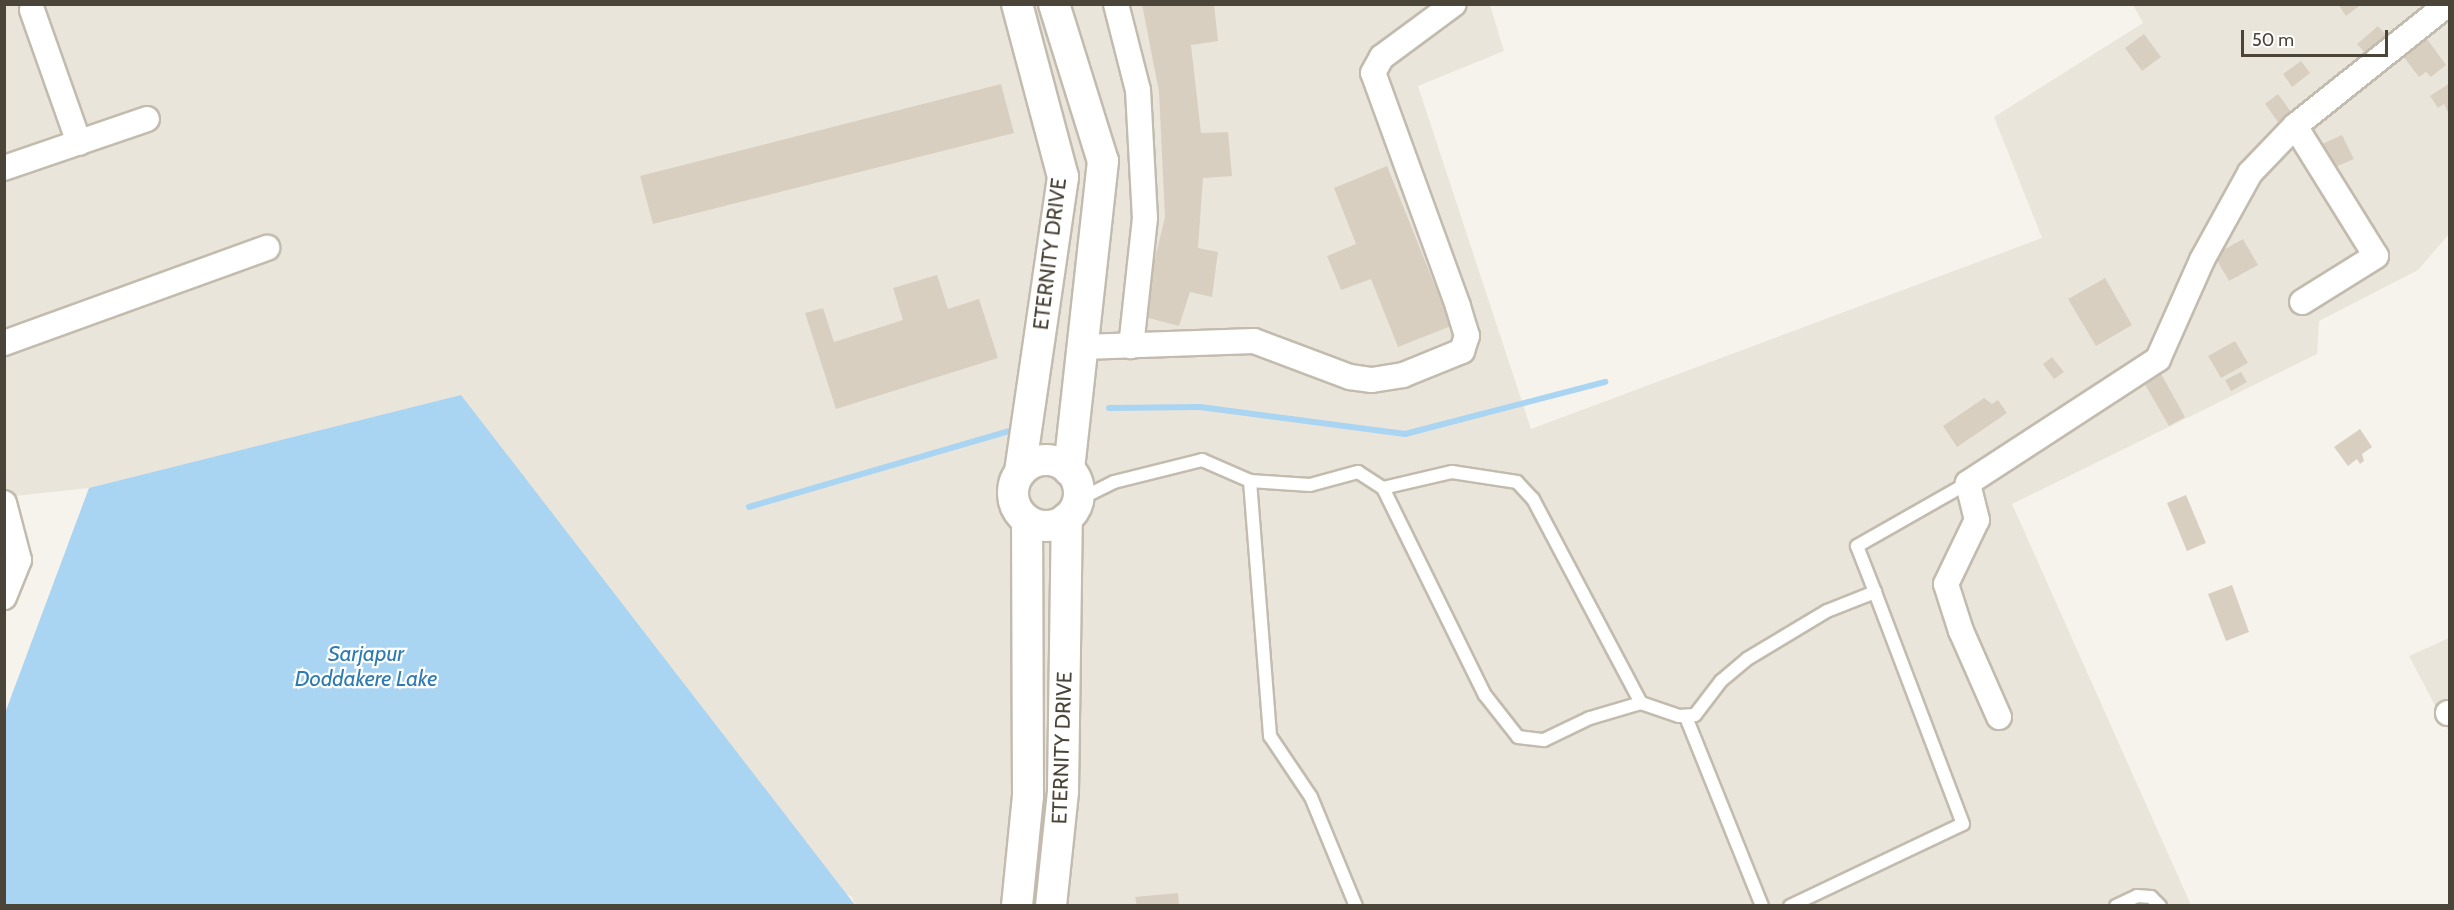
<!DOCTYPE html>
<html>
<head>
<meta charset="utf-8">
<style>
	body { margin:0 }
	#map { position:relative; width:2454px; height:910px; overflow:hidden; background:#f6f3ec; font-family:Cabin,sans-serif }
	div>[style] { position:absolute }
	.residential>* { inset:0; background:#eae5da }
	.water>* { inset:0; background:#a9d4f2 }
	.stream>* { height:6px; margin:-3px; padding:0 3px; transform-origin:3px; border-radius:3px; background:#a9d4f2 }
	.building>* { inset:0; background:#d8cfc1 }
	.roads { filter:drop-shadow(2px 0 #c2bbae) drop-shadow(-2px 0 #c2bbae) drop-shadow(0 2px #c2bbae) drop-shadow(0 -2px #c2bbae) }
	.service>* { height:12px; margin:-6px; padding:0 6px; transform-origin:6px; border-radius:6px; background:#fff }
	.minor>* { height:24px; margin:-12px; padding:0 12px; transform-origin:12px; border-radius:12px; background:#fff }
	.tertiary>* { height:30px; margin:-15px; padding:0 15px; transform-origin:15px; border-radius:15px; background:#fff }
	.tertiary>.ring { margin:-15px; padding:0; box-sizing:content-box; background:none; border:30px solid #fff; border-radius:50% }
	span { translate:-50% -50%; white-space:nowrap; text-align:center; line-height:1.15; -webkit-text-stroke:4.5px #fff; paint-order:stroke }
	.street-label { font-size:21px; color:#4b4439 }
	.water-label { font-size:22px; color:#2e7ab2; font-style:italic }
	.frame { position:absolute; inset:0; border:6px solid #4b4439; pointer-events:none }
	.scale { position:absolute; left:2241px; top:30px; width:147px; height:27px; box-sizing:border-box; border:3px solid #4b4439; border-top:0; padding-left:8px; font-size:18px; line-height:21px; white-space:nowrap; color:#4b4439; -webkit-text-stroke:4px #fff; paint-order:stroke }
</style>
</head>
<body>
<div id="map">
	<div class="residential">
		<i style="clip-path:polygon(4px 5px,1490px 5px,1504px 51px,1418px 86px,1531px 429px,2042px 238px,1994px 117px,2143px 23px,2133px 5px,2449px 5px,2449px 234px,2418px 270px,2319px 321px,2317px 354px,2012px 504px,2191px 905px,855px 905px,852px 897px,89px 488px,5px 497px)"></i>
		<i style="clip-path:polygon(2449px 638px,2449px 732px,2409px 656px)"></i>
	</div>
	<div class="water">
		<i style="clip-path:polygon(461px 395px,855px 905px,5px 905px,5px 713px,89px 488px)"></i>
	</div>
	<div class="stream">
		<i style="left:1109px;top:408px;width:91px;rotate:-0.6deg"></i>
		<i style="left:1200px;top:407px;width:207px;rotate:7.5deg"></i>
		<i style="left:1405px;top:434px;width:207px;rotate:-14.6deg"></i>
		<i style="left:749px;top:507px;width:277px;rotate:-16.3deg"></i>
	</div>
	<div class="building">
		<i style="clip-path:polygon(1142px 4px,1214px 4px,1218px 41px,1191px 45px,1201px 133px,1228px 132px,1232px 176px,1203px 178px,1198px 248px,1218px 252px,1212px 297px,1190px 292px,1179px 326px,1141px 316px,1165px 217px,1159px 92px)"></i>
		<i style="clip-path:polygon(2338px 4px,2362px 4px,2346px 16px)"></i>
		<i style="clip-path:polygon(2378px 26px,2386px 35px,2365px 53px,2357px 44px)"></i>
		<i style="clip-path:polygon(2144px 34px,2161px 57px,2142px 71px,2125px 48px)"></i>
		<i style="clip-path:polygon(2427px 39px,2446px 65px,2431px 77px,2426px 72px,2419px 77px,2403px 56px)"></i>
		<i style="clip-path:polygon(2301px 61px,2310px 73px,2292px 87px,2283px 74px)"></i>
		<i style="clip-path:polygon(2450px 83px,2450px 111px,2448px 112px,2444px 104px,2438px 108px,2430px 96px)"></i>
		<i style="clip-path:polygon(1001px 84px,1014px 133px,653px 224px,640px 176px)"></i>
		<i style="clip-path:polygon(2278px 94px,2291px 112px,2278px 122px,2265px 104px)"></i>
		<i style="clip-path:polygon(2342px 135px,2354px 159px,2333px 168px,2322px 144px)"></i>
		<i style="clip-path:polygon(1387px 166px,1451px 326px,1398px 347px,1371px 279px,1341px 290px,1327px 256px,1356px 244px,1334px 188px)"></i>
		<i style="clip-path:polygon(2243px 239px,2258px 265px,2229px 281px,2214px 255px)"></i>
		<i style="clip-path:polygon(937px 275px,948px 309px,979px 299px,998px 358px,836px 409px,805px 313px,823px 308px,834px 342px,903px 320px,893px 288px)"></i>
		<i style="clip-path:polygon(2105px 278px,2132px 325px,2096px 346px,2068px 299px)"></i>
		<i style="clip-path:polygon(2235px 341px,2248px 363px,2221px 378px,2208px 356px)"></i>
		<i style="clip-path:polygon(2052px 357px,2064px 372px,2054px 379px,2043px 364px)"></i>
		<i style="clip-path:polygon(2160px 372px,2185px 417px,2169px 426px,2143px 381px)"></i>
		<i style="clip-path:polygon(2241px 372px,2247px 382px,2231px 391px,2225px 380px)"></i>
		<i style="clip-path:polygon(1984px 398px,1992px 404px,1998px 400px,2007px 413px,1957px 447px,1943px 426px)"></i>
		<i style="clip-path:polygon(2360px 429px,2372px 447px,2362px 454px,2364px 461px,2360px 464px,2357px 459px,2348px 466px,2334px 447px)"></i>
		<i style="clip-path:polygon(2186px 495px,2206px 543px,2187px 551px,2167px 503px)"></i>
		<i style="clip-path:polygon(2232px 585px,2249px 632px,2226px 641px,2208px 594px)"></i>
		<i style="clip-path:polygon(1178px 893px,1179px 906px,1137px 906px,1135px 897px)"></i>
	</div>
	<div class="roads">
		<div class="service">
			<i style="left:1250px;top:481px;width:60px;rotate:3.8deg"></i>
			<i style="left:1310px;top:485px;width:50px;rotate:-15.2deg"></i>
			<i style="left:1358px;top:472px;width:30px;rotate:33deg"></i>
			<i style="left:1383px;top:488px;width:231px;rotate:63.8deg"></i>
			<i style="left:1485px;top:695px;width:53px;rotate:51.8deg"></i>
			<i style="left:1518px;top:737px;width:26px;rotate:7deg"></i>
			<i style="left:1544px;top:740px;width:51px;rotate:-25.6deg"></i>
			<i style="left:1590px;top:718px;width:53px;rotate:-16.4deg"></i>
			<i style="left:1641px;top:703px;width:40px;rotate:18.9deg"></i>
			<i style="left:1679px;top:716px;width:16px;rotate:-4deg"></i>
			<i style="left:1695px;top:715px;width:43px;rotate:-52.6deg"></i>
			<i style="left:1721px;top:681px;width:34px;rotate:-40deg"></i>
			<i style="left:1747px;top:659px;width:93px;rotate:-31deg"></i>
			<i style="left:1827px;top:611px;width:52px;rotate:-21.6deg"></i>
			<i style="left:1875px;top:592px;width:49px;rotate:-111.4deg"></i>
			<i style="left:1857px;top:546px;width:128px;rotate:-29.6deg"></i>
			<i style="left:1383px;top:488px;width:71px;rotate:-13.1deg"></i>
			<i style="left:1452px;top:472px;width:66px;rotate:8.7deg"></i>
			<i style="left:1517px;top:482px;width:23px;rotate:47deg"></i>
			<i style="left:1533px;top:499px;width:231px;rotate:62.1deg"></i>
			<i style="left:1078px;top:500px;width:40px;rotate:-26.6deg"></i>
			<i style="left:1114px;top:482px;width:91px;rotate:-14deg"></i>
			<i style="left:1202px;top:460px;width:52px;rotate:23.6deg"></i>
			<i style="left:1250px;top:481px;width:256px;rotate:85.5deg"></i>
			<i style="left:1270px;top:736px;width:73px;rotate:56.1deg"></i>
			<i style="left:1311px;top:797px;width:118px;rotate:67.6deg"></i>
			<i style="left:1686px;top:717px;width:204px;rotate:68.1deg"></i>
			<i style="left:1790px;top:906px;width:191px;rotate:-25.4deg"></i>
			<i style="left:1963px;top:824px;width:248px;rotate:-110.8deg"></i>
			<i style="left:2116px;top:906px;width:23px;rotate:-25deg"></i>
			<i style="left:2137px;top:896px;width:14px;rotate:4deg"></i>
			<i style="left:2151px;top:897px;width:13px;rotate:45deg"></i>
		</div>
		<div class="minor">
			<i style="left:1116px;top:4px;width:89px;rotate:75.7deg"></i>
			<i style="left:1138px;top:90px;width:128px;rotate:86.9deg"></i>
			<i style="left:1145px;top:218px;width:129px;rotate:96.2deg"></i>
			<i style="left:32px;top:10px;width:141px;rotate:70.5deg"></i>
			<i style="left:2295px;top:126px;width:153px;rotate:58.1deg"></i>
			<i style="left:2376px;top:256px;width:87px;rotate:148.1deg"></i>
			<i style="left:4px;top:168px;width:151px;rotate:-18.9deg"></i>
			<i style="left:4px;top:343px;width:280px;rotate:-19.9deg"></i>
			<i style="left:1083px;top:347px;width:171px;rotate:-2deg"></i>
			<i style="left:1254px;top:341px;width:103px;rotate:20.6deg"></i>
			<i style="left:1350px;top:377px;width:22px;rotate:8deg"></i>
			<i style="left:1372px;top:380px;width:31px;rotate:-9deg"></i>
			<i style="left:1403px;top:375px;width:64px;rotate:-22.1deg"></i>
			<i style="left:1462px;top:351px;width:16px;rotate:-72deg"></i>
			<i style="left:1467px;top:336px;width:31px;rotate:-107deg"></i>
			<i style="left:1458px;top:306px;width:248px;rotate:-110deg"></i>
			<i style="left:1373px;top:73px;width:18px;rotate:-61deg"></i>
			<i style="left:1382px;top:57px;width:89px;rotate:-36.4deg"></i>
			<i style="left:4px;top:503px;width:59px;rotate:75.3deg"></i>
			<i style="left:19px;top:560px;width:40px;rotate:112deg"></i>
			<i style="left:2448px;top:713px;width:2px"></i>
			<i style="left:1999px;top:717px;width:94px;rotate:-113.8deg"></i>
			<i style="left:1961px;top:631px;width:49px;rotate:-107.7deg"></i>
			<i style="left:1946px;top:584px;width:71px;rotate:-64.2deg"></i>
			<i style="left:1977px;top:520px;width:38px;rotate:-104deg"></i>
			<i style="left:1968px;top:483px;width:227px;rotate:-33.1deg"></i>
			<i style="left:2158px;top:359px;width:108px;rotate:-66deg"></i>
			<i style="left:2202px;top:260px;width:99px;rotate:-61.1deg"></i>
			<i style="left:2250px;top:173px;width:65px;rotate:-46.2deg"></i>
			<i style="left:2295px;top:126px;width:196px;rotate:-38.6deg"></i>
		</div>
		<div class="tertiary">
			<i style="left:1017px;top:4px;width:179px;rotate:75.1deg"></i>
			<i style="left:1063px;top:177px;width:299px;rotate:98.3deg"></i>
			<i style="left:1054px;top:4px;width:164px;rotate:72.7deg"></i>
			<i style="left:1103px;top:161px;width:311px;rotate:96.3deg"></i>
			<i class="ring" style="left:1013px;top:460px;width:36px;height:36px"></i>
			<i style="left:1017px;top:906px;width:111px;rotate:-84.3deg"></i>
			<i style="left:1028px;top:796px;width:275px;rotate:-90.2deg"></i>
			<i style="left:1051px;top:906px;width:115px;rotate:-84deg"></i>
			<i style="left:1063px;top:792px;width:274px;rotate:-89.2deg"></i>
		</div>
	</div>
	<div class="street-label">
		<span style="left:1050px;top:254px;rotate:-83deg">ETERNITY DRIVE</span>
		<span style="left:1062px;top:748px;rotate:-88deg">ETERNITY DRIVE</span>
	</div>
	<div class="water-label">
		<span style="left:366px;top:666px">Sarjapur<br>Doddakere Lake</span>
	</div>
	<div class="frame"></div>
	<div class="scale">50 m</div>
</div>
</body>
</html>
